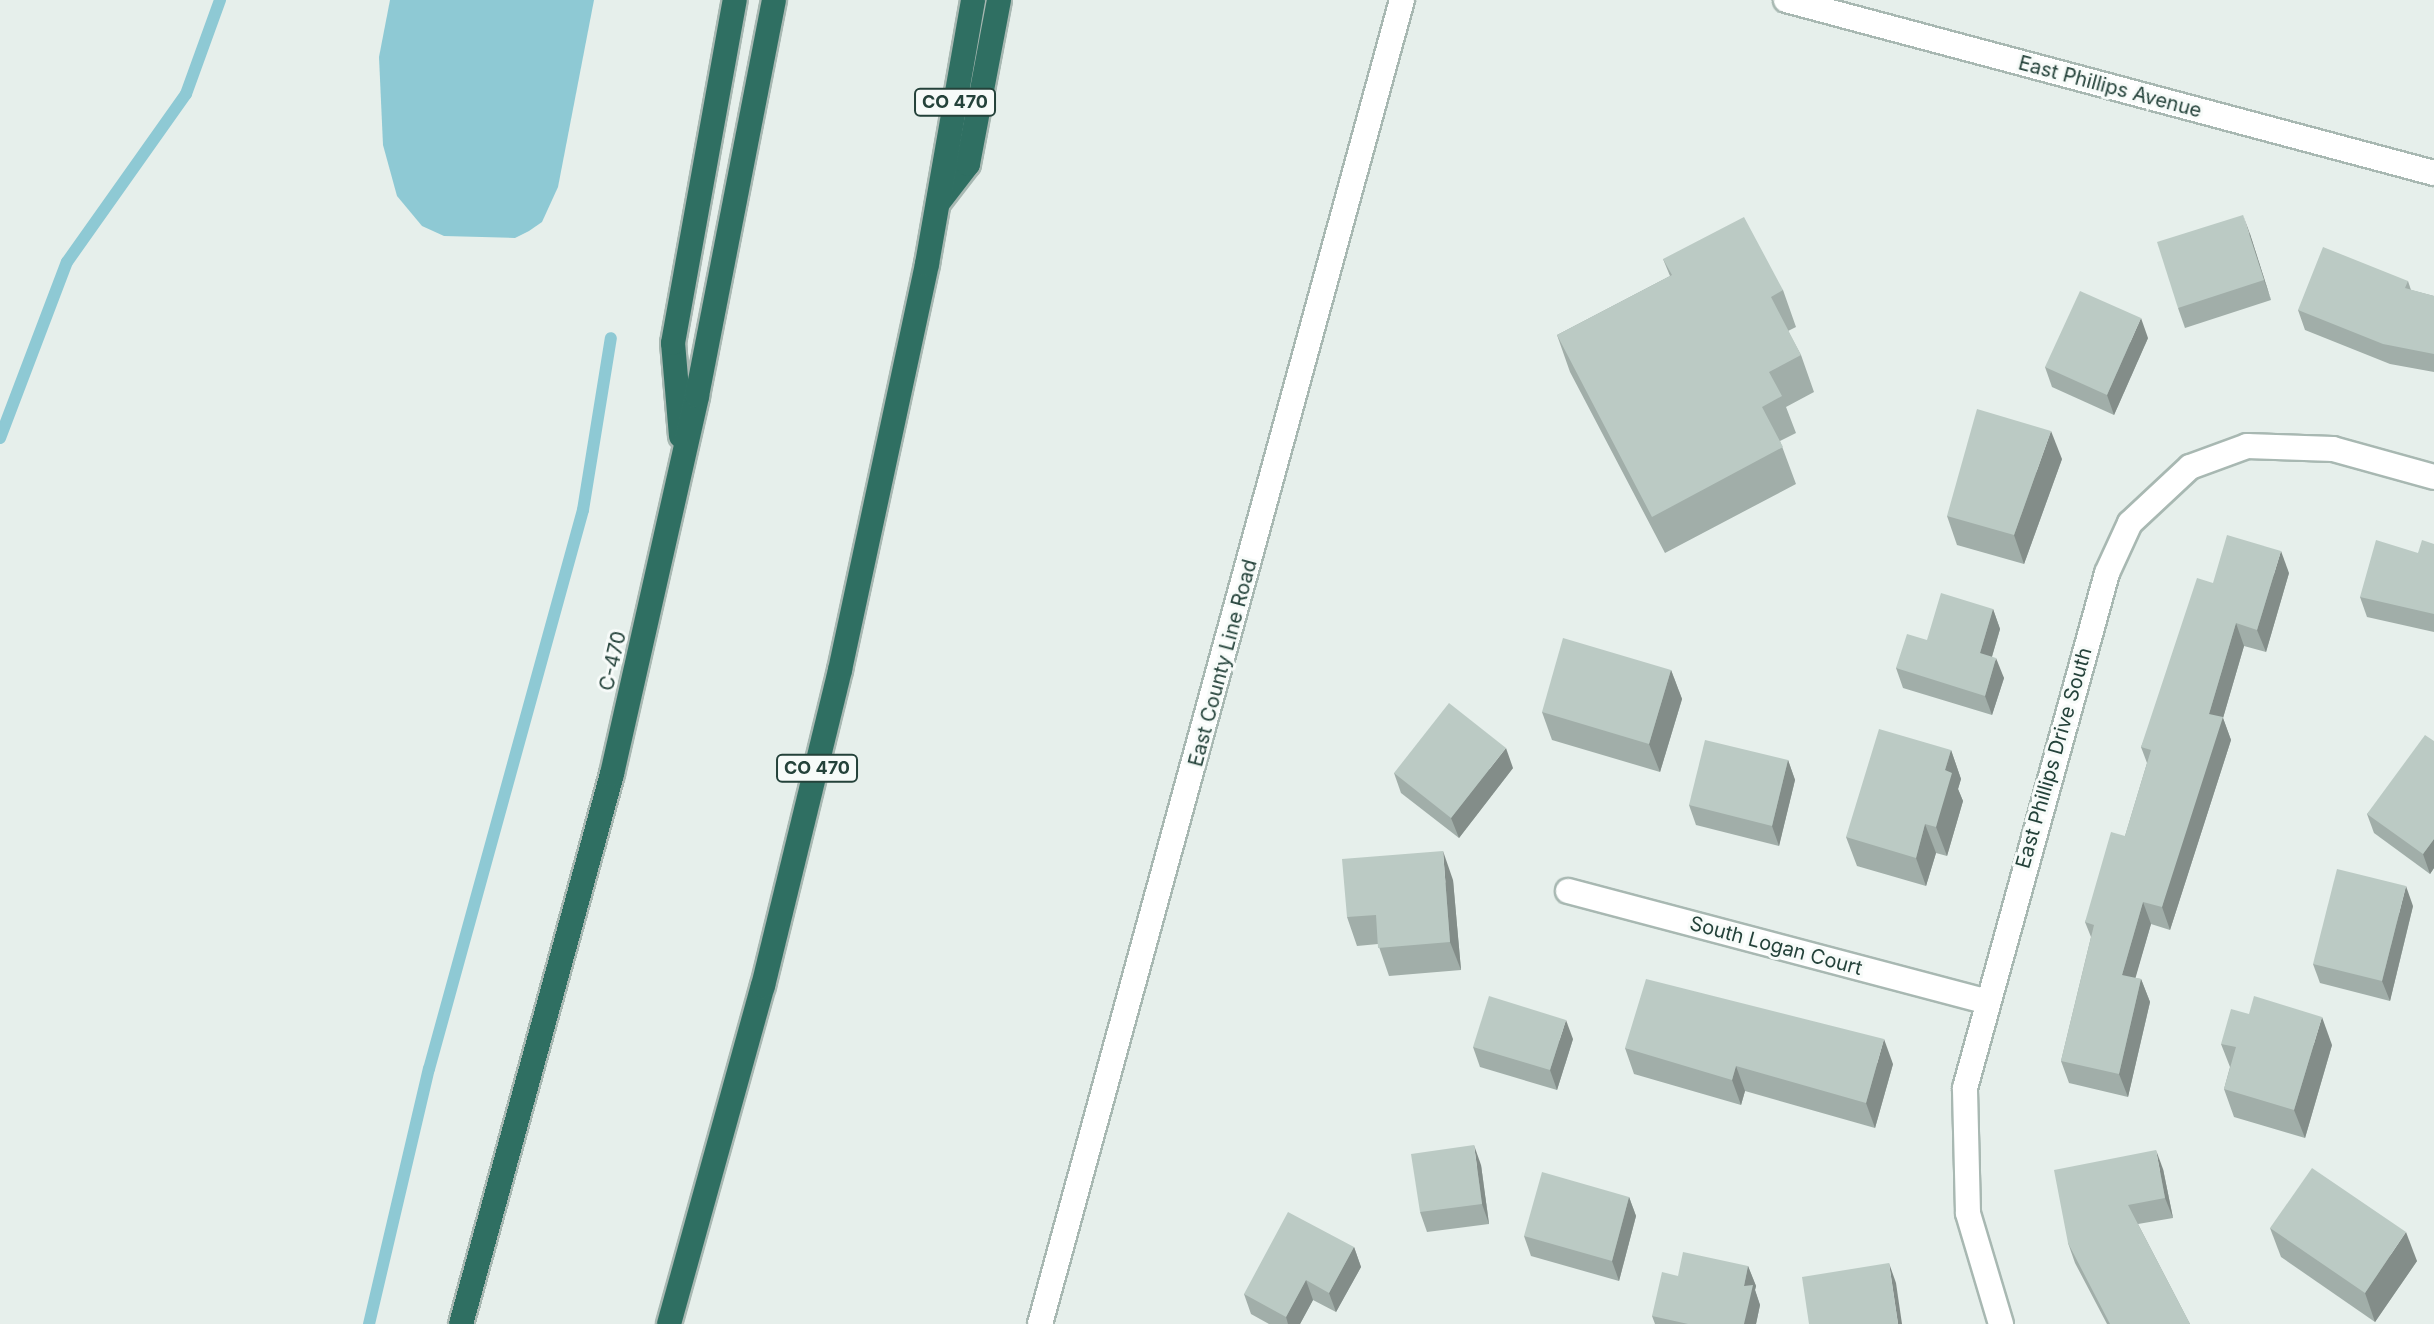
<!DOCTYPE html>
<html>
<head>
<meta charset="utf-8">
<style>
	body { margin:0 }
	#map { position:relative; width:2434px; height:1324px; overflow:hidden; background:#e6efeb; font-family:Inter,sans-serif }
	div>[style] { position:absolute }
	.water>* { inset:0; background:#8ec9d4 }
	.stream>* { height:12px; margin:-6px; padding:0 6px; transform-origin:6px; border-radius:6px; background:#8ec9d4 }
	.roads { filter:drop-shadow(2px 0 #a8b8b2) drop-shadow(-2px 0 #a8b8b2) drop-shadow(0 2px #a8b8b2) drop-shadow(0 -2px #a8b8b2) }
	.street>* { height:24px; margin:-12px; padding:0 12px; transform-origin:12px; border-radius:12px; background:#fff }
	.secondary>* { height:24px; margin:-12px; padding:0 12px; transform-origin:12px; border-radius:12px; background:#fff }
	.highway>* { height:24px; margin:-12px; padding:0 12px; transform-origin:12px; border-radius:12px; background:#2f6f62 }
	.wall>* { inset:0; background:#a1aea9 }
	.shaded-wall>* { inset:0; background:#838d89 }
	.building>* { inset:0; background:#bbcac4 }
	span { translate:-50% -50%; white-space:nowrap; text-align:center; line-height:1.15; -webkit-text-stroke:6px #f7fbf9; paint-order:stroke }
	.shield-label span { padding:2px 6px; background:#f7fbf9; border:2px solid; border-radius:6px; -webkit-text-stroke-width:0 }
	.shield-label { font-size:18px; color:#24423a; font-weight:700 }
	.street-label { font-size:20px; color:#24423a }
</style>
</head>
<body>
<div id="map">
	<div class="water">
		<i style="clip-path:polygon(390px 0,594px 0,558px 187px,542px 222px,529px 231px,515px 238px,444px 236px,422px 226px,397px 196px,383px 145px,379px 57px)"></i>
	</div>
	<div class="stream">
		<i style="left:0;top:438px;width:188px;rotate:-69.2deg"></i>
		<i style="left:67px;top:262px;width:206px;rotate:-54.7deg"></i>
		<i style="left:186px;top:94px;width:100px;rotate:-70.1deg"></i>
		<i style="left:369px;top:1324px;width:262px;rotate:-76.8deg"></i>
		<i style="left:429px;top:1069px;width:580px;rotate:-74.6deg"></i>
		<i style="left:583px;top:510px;width:174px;rotate:-80.8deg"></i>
	</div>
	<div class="roads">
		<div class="street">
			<i style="left:1568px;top:891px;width:431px;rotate:14.8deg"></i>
			<i style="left:2001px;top:1324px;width:116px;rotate:-106.6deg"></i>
			<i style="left:1968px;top:1213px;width:125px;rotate:-91.4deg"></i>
			<i style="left:1965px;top:1088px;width:534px;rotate:-74.58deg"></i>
			<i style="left:2107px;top:573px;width:55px;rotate:-65.3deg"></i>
			<i style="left:2130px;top:523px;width:82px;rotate:-43deg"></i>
			<i style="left:2190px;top:467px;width:61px;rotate:-20.2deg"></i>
			<i style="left:2247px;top:446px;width:86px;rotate:2deg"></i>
			<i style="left:2333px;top:449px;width:105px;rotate:15.5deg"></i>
		</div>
		<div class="secondary">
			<i style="left:1786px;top:0;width:671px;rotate:14.95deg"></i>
			<i style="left:1040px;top:1324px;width:1373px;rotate:-74.71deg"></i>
		</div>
		<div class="highway">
			<i style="left:938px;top:203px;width:49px;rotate:-52.4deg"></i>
			<i style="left:968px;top:164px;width:167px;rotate:-79.3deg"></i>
			<i style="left:681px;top:436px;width:93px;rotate:-94.9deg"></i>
			<i style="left:673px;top:343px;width:349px;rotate:-79.8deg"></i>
			<i style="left:461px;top:1324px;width:570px;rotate:-74.65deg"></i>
			<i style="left:612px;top:774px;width:387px;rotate:-77.3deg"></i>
			<i style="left:697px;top:396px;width:403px;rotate:-79deg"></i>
			<i style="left:669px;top:1324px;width:351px;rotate:-74.5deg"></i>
			<i style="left:763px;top:986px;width:325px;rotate:-76.3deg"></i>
			<i style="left:840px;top:670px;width:415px;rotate:-77.9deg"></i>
			<i style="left:927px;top:264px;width:268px;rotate:-80.1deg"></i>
		</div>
	</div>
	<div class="wall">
		<i style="clip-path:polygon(2250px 234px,2271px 300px,2185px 328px,2178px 308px)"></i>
		<i style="clip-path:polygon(1663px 259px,1783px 290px,1796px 327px,1788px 331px,1801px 355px,1814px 392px,1786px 407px,1796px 433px,1780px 441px,1796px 484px,1665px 553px,1570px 372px,1557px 335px,1670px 276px)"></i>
		<i style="clip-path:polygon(2408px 281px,2411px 290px,2434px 296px,2434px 372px,2390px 364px,2305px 330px,2298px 310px)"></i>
		<i style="clip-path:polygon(2148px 338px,2114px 415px,2052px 387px,2045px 367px)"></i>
		<i style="clip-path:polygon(2062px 459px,2024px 564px,1957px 545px,1947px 516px)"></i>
		<i style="clip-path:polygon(2434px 544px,2434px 632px,2367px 617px,2360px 597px,2418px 553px)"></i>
		<i style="clip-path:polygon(2289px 573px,2266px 652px,2244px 646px,2223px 718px,2231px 740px,2170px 930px,2151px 924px,2135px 978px,2141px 979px,2150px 1002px,2128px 1097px,2069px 1083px,2061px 1061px,2091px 937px,2085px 922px,2125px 836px,2147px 763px,2141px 747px,2213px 583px)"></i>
		<i style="clip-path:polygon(1993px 609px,2000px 629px,1992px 657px,2004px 678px,1992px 715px,1903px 688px,1896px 668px,1927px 640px)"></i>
		<i style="clip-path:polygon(1671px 670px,1682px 699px,1660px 772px,1552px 740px,1542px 712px)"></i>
		<i style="clip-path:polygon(2434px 741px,2434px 868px,2430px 874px,2374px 833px,2367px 814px)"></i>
		<i style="clip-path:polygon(1951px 750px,1961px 779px,1958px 789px,1963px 801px,1947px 856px,1936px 853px,1926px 886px,1857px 866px,1846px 837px)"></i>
		<i style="clip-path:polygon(1788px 760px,1795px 780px,1779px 846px,1696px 825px,1689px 805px)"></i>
		<i style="clip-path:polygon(1513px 768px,1459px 838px,1401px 793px,1394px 773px)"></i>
		<i style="clip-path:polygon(1453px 880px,1461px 970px,1389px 976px,1378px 944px,1357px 946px,1347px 917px)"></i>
		<i style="clip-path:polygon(2413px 906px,2390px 1001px,2320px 983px,2313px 964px)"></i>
		<i style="clip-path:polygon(1573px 1039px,1557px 1090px,1480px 1067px,1473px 1047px)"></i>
		<i style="clip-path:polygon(2221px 1044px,2332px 1045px,2305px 1138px,2234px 1117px,2224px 1089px,2230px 1067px)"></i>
		<i style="clip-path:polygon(1625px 1048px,1893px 1064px,1875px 1128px,1745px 1091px,1741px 1105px,1634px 1074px)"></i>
		<i style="clip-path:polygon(1481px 1165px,1489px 1224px,1427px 1232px,1420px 1212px)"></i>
		<i style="clip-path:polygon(2163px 1169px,2173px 1218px,2138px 1224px,2190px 1324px,2107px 1324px,2075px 1263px,2068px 1243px)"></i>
		<i style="clip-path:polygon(1629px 1197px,1636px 1216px,1619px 1281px,1531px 1256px,1524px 1236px)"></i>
		<i style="clip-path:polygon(2270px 1228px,2417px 1261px,2375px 1322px,2281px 1257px)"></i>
		<i style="clip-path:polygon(1354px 1247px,1361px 1267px,1336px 1312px,1313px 1300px,1300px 1324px,1269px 1324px,1251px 1314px,1244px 1294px)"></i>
		<i style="clip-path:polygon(1748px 1266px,1756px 1286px,1755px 1290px,1760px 1305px,1756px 1324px,1655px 1324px,1652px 1316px,1678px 1276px)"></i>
	</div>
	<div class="shaded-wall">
		<i style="clip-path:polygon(2243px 215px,2250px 234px,2271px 300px,2264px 280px)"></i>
		<i style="clip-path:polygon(2141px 318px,2148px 338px,2114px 415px,2107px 395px)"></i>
		<i style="clip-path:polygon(2051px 431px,2062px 459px,2024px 564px,2014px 535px)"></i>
		<i style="clip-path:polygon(2281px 551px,2289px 573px,2266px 652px,2257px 630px)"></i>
		<i style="clip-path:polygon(1993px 609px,2000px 629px,1987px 673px,1980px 653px)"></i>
		<i style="clip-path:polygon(2236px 623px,2244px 646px,2223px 718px,2231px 740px,2170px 930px,2162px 907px,2209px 714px)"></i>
		<i style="clip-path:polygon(1996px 658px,2004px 678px,1992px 715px,1985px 696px)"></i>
		<i style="clip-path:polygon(1671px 670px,1682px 699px,1660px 772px,1649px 744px)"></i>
		<i style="clip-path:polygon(1506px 748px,1513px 768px,1459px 838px,1451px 818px)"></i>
		<i style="clip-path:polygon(1951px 750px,1961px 779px,1958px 789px,1963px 801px,1947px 856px,1936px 827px,1945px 770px)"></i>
		<i style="clip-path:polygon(1788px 760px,1795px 780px,1779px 846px,1772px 826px)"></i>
		<i style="clip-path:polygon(1925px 824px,1936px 853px,1926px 886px,1916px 858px)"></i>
		<i style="clip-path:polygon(2434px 839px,2434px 868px,2430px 874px,2423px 854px)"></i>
		<i style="clip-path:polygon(1443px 851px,1453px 880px,1461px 970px,1450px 942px)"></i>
		<i style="clip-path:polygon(2406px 886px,2413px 906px,2390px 1001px,2382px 981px)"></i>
		<i style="clip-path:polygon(2143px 902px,2151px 924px,2130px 997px,2122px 975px)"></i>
		<i style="clip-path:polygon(2141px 979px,2150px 1002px,2128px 1097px,2119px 1074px)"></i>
		<i style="clip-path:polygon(2322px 1017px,2332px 1045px,2305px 1138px,2294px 1110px)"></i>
		<i style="clip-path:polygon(1566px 1020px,1573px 1039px,1557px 1090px,1550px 1070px)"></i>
		<i style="clip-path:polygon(1884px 1039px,1893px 1064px,1875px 1128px,1866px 1103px)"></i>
		<i style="clip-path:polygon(1736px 1066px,1745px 1091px,1741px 1105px,1732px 1080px)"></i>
		<i style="clip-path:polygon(1474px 1145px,1481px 1165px,1489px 1224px,1482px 1204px)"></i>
		<i style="clip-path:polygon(2156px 1150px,2163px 1169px,2173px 1218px,2165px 1198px)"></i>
		<i style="clip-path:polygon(1629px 1197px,1636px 1216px,1619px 1281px,1612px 1261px)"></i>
		<i style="clip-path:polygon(2406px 1232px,2417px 1261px,2375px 1322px,2365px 1293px)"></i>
		<i style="clip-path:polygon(1354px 1247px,1361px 1267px,1336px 1312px,1329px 1293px)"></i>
		<i style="clip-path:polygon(1889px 1263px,1896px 1283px,1902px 1324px,1898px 1324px)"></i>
		<i style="clip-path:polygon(1748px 1266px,1756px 1286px,1755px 1290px,1760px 1305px,1756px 1324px,1744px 1324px,1744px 1286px)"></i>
		<i style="clip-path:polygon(1306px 1280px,1313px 1300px,1300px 1324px,1288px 1324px,1286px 1317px)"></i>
	</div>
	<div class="building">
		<i style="clip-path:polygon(2243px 215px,2264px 280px,2178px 308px,2157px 242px)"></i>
		<i style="clip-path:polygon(1744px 217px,1783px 290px,1771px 297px,1801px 355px,1769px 372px,1782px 396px,1762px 407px,1783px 447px,1652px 517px,1557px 335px,1672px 275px,1663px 259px)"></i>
		<i style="clip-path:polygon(2323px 247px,2408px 281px,2405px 288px,2434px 296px,2434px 354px,2383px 344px,2298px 310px)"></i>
		<i style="clip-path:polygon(2080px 291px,2141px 318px,2107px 395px,2045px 367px)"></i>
		<i style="clip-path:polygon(1977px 409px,2051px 431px,2014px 535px,1947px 516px)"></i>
		<i style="clip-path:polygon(2227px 535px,2281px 551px,2257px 630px,2236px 623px,2209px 714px,2223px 717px,2162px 907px,2143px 902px,2122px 975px,2141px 979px,2119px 1074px,2061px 1061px,2094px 925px,2085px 922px,2111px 832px,2125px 836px,2151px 750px,2141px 747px,2197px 578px,2213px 583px)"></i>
		<i style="clip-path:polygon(2376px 540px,2418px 553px,2422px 540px,2434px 544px,2434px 614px,2360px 597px)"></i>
		<i style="clip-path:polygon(1941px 593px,1993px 609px,1980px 653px,1996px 658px,1985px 696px,1896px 668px,1907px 634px,1927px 640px)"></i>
		<i style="clip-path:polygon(1563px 638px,1671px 670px,1649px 744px,1542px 712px)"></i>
		<i style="clip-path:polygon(1449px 703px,1506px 748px,1451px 818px,1394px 773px)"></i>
		<i style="clip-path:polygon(1879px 729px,1951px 750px,1945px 770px,1952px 773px,1936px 827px,1925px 824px,1916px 858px,1846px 837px)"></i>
		<i style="clip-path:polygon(2425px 735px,2434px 741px,2434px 839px,2423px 854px,2367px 814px)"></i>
		<i style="clip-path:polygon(1705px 740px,1788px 760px,1772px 826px,1689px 805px)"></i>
		<i style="clip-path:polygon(1443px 851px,1450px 942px,1378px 948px,1376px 915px,1347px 917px,1342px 859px)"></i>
		<i style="clip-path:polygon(2337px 869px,2406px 886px,2382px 981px,2313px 964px)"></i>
		<i style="clip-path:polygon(1646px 979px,1884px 1039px,1866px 1103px,1736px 1066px,1732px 1080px,1625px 1048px)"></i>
		<i style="clip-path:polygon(1489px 996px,1566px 1020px,1550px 1070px,1473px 1047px)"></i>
		<i style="clip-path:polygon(2254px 996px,2322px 1017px,2294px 1110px,2224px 1089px,2236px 1047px,2221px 1044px,2231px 1009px,2249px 1014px)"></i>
		<i style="clip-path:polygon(1474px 1145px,1482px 1204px,1420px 1212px,1411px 1154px)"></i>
		<i style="clip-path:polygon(2156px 1150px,2165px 1198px,2128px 1205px,2190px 1324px,2110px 1324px,2068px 1243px,2054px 1170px)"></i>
		<i style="clip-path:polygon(2312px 1168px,2406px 1232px,2365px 1293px,2270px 1228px)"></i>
		<i style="clip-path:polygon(1542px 1172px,1629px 1197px,1612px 1261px,1524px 1236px)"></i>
		<i style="clip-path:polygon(1288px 1212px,1354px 1247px,1329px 1293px,1306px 1280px,1286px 1317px,1244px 1294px)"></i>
		<i style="clip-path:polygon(1683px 1252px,1748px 1266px,1744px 1286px,1753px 1285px,1744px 1324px,1688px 1324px,1652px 1316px,1662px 1272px,1678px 1276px)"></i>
		<i style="clip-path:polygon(1889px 1263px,1898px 1324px,1809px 1324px,1802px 1277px)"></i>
	</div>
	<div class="shield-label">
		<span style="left:955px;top:102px">CO 470</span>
		<span style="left:817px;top:768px">CO 470</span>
	</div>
	<div class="street-label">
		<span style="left:2110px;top:87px;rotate:15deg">East Phillips Avenue</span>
		<span style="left:613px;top:661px;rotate:-77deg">C-470</span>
		<span style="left:1223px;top:663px;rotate:-75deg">East County Line Road</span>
		<span style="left:2054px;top:758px;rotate:-74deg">East Phillips Drive South</span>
		<span style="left:1776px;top:946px;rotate:15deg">South Logan Court</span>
	</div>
</div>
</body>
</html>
